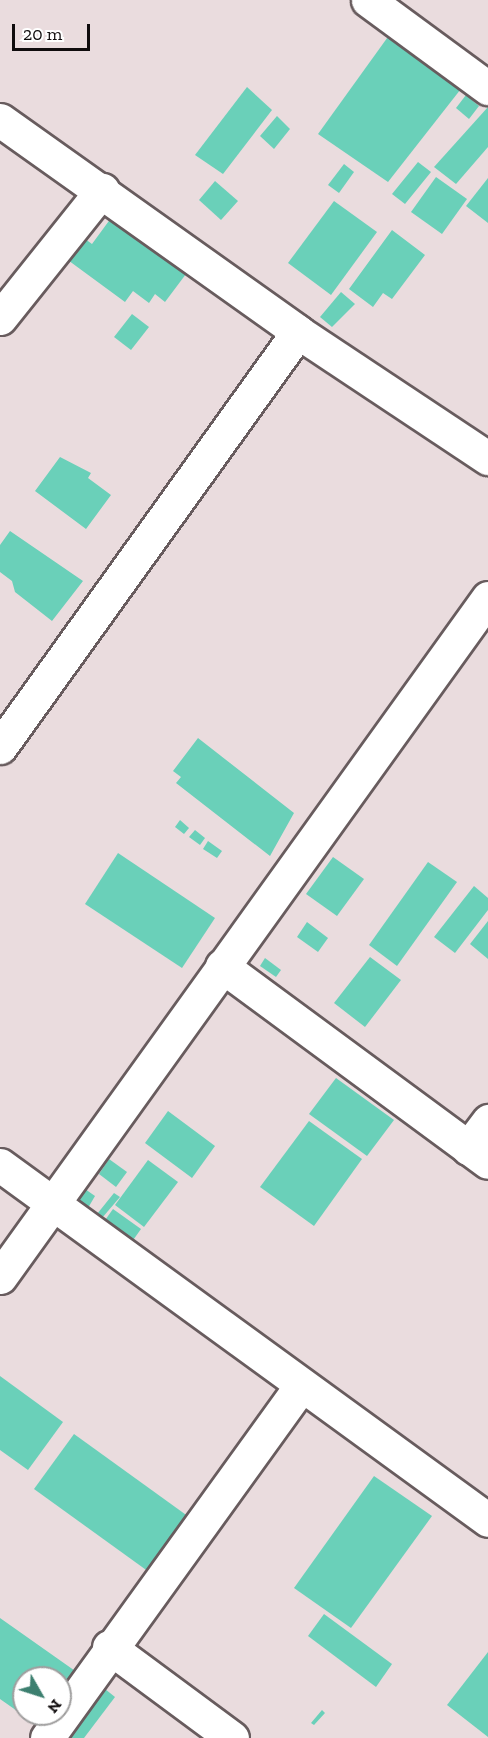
<!DOCTYPE html>
<html>
<head>
<meta charset="utf-8">
<style>
	body { margin:0 }
	#map { position:relative; width:488px; height:1738px; overflow:hidden; background:#eadcde; font-family:"Zilla Slab",serif }
	div>[style] { position:absolute }
	.building>* { inset:0; background:#6ad0b9 }
	.roads { filter:drop-shadow(2px 0 #685c5e) drop-shadow(-2px 0 #685c5e) drop-shadow(0 2px #685c5e) drop-shadow(0 -2px #685c5e) }
	.minor>* { height:33px; margin:-16.5px; padding:0 16.5px; transform-origin:16.5px; border-radius:16.5px; background:#fff }
	span { translate:-50% -50%; white-space:nowrap; text-align:center; line-height:1.15; -webkit-text-stroke:4.5px #fff; paint-order:stroke }
	.north { position:absolute; left:12px; top:1666px; width:60px; height:60px; box-sizing:border-box; background:#fff; border:2px solid #9f9e9e; border-radius:50%; rotate:129deg; font-size:16px; font-weight:700; line-height:24px; text-align:center; color:#100c0d }
	.north::after { content:''; display:block; margin:auto; width:21px; height:27px; background:#3c7f6f; clip-path:polygon(50% 0,100% 100%,50% 72%,0 100%) }
	.scale { position:absolute; left:12px; top:24px; width:78px; height:27px; box-sizing:border-box; border:3px solid #100c0d; border-top:0; padding-left:8px; font-size:18px; line-height:21px; white-space:nowrap; color:#100c0d; -webkit-text-stroke:4px #fff; paint-order:stroke }
</style>
</head>
<body>
<div id="map">
	<div class="building">
		<i style="clip-path:polygon(390px 34px,464px 85px,388px 182px,318px 134px)"></i>
		<i style="clip-path:polygon(247px 87px,272px 110px,223px 174px,195px 155px)"></i>
		<i style="clip-path:polygon(466px 95px,479px 106px,469px 119px,456px 108px)"></i>
		<i style="clip-path:polygon(488px 107px,488px 147px,456px 184px,434px 167px)"></i>
		<i style="clip-path:polygon(277px 116px,290px 129px,274px 149px,260px 136px)"></i>
		<i style="clip-path:polygon(418px 162px,431px 172px,405px 204px,392px 194px)"></i>
		<i style="clip-path:polygon(344px 164px,354px 172px,339px 193px,328px 185px)"></i>
		<i style="clip-path:polygon(436px 177px,467px 199px,442px 234px,411px 212px)"></i>
		<i style="clip-path:polygon(488px 178px,488px 223px,466px 206px)"></i>
		<i style="clip-path:polygon(215px 181px,238px 201px,221px 220px,199px 200px)"></i>
		<i style="clip-path:polygon(334px 201px,377px 232px,331px 295px,288px 263px)"></i>
		<i style="clip-path:polygon(114px 214px,189px 270px,165px 302px,155px 294px,149px 303px,133px 291px,125px 302px,61px 255px,77px 233px,92px 244px)"></i>
		<i style="clip-path:polygon(392px 230px,425px 255px,392px 299px,383px 293px,373px 307px,349px 289px)"></i>
		<i style="clip-path:polygon(341px 292px,355px 304px,332px 327px,320px 317px)"></i>
		<i style="clip-path:polygon(132px 314px,149px 327px,131px 350px,114px 337px)"></i>
		<i style="clip-path:polygon(60px 457px,91px 473px,88px 478px,111px 495px,86px 529px,35px 491px)"></i>
		<i style="clip-path:polygon(10px 531px,83px 581px,52px 621px,15px 592px,12px 581px,0 572px,0 545px)"></i>
		<i style="clip-path:polygon(198px 738px,294px 813px,270px 856px,176px 783px,181px 777px,173px 771px)"></i>
		<i style="clip-path:polygon(180px 820px,189px 828px,184px 834px,175px 827px)"></i>
		<i style="clip-path:polygon(195px 830px,205px 838px,200px 845px,189px 837px)"></i>
		<i style="clip-path:polygon(208px 841px,222px 851px,217px 858px,203px 849px)"></i>
		<i style="clip-path:polygon(118px 853px,215px 918px,182px 968px,85px 904px)"></i>
		<i style="clip-path:polygon(333px 857px,364px 879px,337px 916px,306px 894px)"></i>
		<i style="clip-path:polygon(428px 862px,457px 882px,397px 966px,369px 945px)"></i>
		<i style="clip-path:polygon(474px 886px,488px 898px,488px 910px,455px 953px,434px 937px)"></i>
		<i style="clip-path:polygon(488px 921px,488px 959px,470px 944px)"></i>
		<i style="clip-path:polygon(307px 922px,328px 938px,318px 952px,297px 937px)"></i>
		<i style="clip-path:polygon(370px 957px,401px 980px,365px 1027px,334px 1003px)"></i>
		<i style="clip-path:polygon(265px 958px,281px 970px,276px 977px,260px 966px)"></i>
		<i style="clip-path:polygon(336px 1078px,394px 1120px,367px 1156px,309px 1114px)"></i>
		<i style="clip-path:polygon(168px 1111px,215px 1146px,192px 1178px,145px 1143px)"></i>
		<i style="clip-path:polygon(309px 1121px,362px 1159px,314px 1226px,260px 1187px)"></i>
		<i style="clip-path:polygon(109px 1159px,127px 1172px,116px 1187px,99px 1174px)"></i>
		<i style="clip-path:polygon(148px 1160px,178px 1182px,144px 1227px,115px 1205px)"></i>
		<i style="clip-path:polygon(85px 1189px,95px 1196px,88px 1208px,77px 1202px)"></i>
		<i style="clip-path:polygon(114px 1193px,120px 1197px,102px 1218px,97px 1214px)"></i>
		<i style="clip-path:polygon(113px 1209px,141px 1229px,131px 1243px,103px 1223px)"></i>
		<i style="clip-path:polygon(0 1376px,63px 1422px,28px 1470px,0 1450px)"></i>
		<i style="clip-path:polygon(74px 1434px,189px 1517px,149px 1572px,34px 1489px)"></i>
		<i style="clip-path:polygon(374px 1476px,432px 1516px,351px 1628px,294px 1588px)"></i>
		<i style="clip-path:polygon(324px 1614px,392px 1664px,376px 1687px,308px 1636px)"></i>
		<i style="clip-path:polygon(0 1618px,78px 1673px,60px 1699px,60px 1678px,24px 1678px,24px 1714px,49px 1714px,40px 1727px,0 1699px)"></i>
		<i style="clip-path:polygon(488px 1652px,488px 1737px,447px 1705px)"></i>
		<i style="clip-path:polygon(95px 1681px,115px 1697px,84px 1738px,53px 1738px)"></i>
		<i style="clip-path:polygon(322px 1710px,325px 1713px,314px 1725px,311px 1723px)"></i>
	</div>
	<div class="roads">
		<div class="minor">
			<i style="left:368px;top:0;width:149px;rotate:36.3deg"></i>
			<i style="left:0;top:120px;width:366px;rotate:35.4deg"></i>
			<i style="left:298px;top:332px;width:228px;rotate:33.6deg"></i>
			<i style="left:0;top:318px;width:164px;rotate:-51.4deg"></i>
			<i style="left:0;top:747px;width:511px;rotate:-54.32deg"></i>
			<i style="left:222px;top:966px;width:330px;rotate:36.4deg"></i>
			<i style="left:468px;top:1148px;width:34px;rotate:-53deg"></i>
			<i style="left:0;top:1165px;width:603px;rotate:36.03deg"></i>
			<i style="left:0;top:1277px;width:836px;rotate:-54.3deg"></i>
			<i style="left:109px;top:1647px;width:153px;rotate:36.5deg"></i>
			<i style="left:47px;top:1738px;width:435px;rotate:-54.2deg"></i>
		</div>
	</div>
	<div class="north">N</div>
	<div class="scale">20 m</div>
</div>
</body>
</html>
